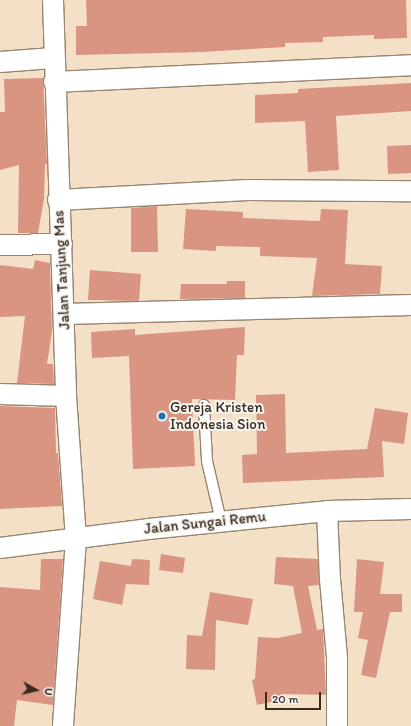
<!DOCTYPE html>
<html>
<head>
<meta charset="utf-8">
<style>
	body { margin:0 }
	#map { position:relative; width:411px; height:726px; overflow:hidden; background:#f3e0c6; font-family:Itim,sans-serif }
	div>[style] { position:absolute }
	.building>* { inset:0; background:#da9582 }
	.roads { filter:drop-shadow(1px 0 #978572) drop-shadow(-1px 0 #978572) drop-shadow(0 1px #978572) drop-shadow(0 -1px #978572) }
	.lane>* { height:10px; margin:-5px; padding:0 5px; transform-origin:5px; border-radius:5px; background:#fff }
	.street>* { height:20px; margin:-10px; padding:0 10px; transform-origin:10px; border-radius:10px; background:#fff }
	.dots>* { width:11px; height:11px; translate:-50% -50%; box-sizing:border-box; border:2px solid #f6f6f2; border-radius:50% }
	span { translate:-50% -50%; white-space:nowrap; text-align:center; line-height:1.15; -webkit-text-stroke:4px #f6f6f2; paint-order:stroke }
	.street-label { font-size:15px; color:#3b2a1e }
	.poi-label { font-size:15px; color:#3b2a1e }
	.left { translate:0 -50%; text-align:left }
	.north { position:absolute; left:16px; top:670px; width:40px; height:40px; -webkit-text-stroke:3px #f6f6f2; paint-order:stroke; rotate:98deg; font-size:11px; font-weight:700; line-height:16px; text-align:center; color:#3b2a1e }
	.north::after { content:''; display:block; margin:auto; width:14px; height:18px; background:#3b2a1e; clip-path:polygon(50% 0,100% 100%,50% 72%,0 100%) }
	.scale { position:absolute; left:265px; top:692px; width:56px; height:18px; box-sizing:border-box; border:2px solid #3b2a1e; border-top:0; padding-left:5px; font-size:12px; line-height:14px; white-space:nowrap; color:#3b2a1e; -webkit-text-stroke:3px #f6f6f2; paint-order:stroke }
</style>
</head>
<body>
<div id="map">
	<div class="building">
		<i style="clip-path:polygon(86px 0,406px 0,407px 38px,374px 39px,374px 35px,323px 37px,323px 42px,285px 43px,285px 47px,202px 52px,76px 55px,76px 26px,87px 26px)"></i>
		<i style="clip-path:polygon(43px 78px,47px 164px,45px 164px,44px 199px,38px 233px,18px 233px,19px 165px,0 170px,0 112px,5px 112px,4px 79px)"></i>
		<i style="clip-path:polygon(411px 83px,411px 111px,336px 116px,339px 170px,308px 172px,305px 121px,255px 123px,255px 95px,298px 93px,298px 89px)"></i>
		<i style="clip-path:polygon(411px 145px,411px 173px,388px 174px,387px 146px)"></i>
		<i style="clip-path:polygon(157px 206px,158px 252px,131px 252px,131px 208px)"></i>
		<i style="clip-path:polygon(186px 209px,243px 212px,243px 218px,320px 221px,321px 209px,348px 210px,345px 264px,382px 266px,380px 294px,312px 296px,317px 258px,260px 256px,260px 247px,216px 246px,216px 251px,183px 249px)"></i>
		<i style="clip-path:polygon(35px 260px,50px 263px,52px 331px,47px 364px,53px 364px,54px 384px,17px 383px,25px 316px,0 317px,0 265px,33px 269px)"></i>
		<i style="clip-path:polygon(90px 270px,141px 274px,139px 301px,88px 300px)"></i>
		<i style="clip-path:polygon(227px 281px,245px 281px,245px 298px,180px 299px,181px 284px,227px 284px)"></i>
		<i style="clip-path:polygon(245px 327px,244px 355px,237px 355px,235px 400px,192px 399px,195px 466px,133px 469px,129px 356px,92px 358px,91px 332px,135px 329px,135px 335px)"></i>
		<i style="clip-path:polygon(285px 394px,286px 453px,367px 449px,375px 408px,408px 413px,404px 444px,382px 441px,384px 477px,243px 483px,242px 455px,257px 454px,256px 395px)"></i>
		<i style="clip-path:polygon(0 406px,55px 408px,56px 453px,58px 453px,62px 506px,0 509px)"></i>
		<i style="clip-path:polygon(161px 554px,185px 558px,183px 573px,159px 570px)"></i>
		<i style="clip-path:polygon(276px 557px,318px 559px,319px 585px,308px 586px,317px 630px,323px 629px,326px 695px,283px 694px,284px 699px,257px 705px,252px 680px,255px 679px,258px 637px,278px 638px,302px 633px,293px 586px,274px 584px)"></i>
		<i style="clip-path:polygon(41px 559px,63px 559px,53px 705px,17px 700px,14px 726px,0 726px,0 587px,40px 590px)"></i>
		<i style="clip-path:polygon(132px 559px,150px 560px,149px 585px,126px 584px,122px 605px,93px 599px,100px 561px,131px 566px)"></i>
		<i style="clip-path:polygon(357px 559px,384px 562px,380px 594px,402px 594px,402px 612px,390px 612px,376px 678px,361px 675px,368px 640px,358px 638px,363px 612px,354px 612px)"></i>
		<i style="clip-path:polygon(210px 592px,253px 599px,248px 625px,216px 620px,215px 670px,186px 669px,187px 635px,202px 636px)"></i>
	</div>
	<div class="roads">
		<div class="lane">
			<i style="left:204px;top:405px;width:56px;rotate:86.9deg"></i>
			<i style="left:207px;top:461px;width:62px;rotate:76.9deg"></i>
		</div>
		<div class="street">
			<i style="left:53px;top:0;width:396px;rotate:88.1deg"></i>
			<i style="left:66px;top:396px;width:143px;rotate:86deg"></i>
			<i style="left:76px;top:539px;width:187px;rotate:94deg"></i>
			<i style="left:0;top:62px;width:53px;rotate:-4.3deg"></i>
			<i style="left:54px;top:82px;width:357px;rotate:-2.7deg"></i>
			<i style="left:58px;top:200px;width:190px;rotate:-3deg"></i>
			<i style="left:248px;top:190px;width:163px;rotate:0.4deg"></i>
			<i style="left:0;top:245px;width:62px;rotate:-0.9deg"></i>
			<i style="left:65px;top:314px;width:346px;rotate:-1.5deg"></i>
			<i style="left:0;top:394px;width:66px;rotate:1.7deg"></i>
			<i style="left:327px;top:511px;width:68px;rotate:87.5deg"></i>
			<i style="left:330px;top:579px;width:78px;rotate:84.9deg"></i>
			<i style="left:337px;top:657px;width:69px;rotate:90deg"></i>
			<i style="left:0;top:548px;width:149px;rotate:-7.3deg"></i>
			<i style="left:148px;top:529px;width:180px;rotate:-5.7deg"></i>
			<i style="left:327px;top:511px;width:84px;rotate:-1.4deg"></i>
		</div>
	</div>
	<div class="dots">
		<i style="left:162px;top:416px;background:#1f6fb2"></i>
	</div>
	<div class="street-label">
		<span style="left:62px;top:270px;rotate:-93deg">Jalan Tanjung Mas</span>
		<span style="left:205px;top:523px;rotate:-6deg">Jalan Sungai Remu</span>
	</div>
	<div class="poi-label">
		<span class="left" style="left:170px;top:416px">Gereja Kristen<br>Indonesia Sion</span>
	</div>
	<div class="north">U</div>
	<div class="scale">20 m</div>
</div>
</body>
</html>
